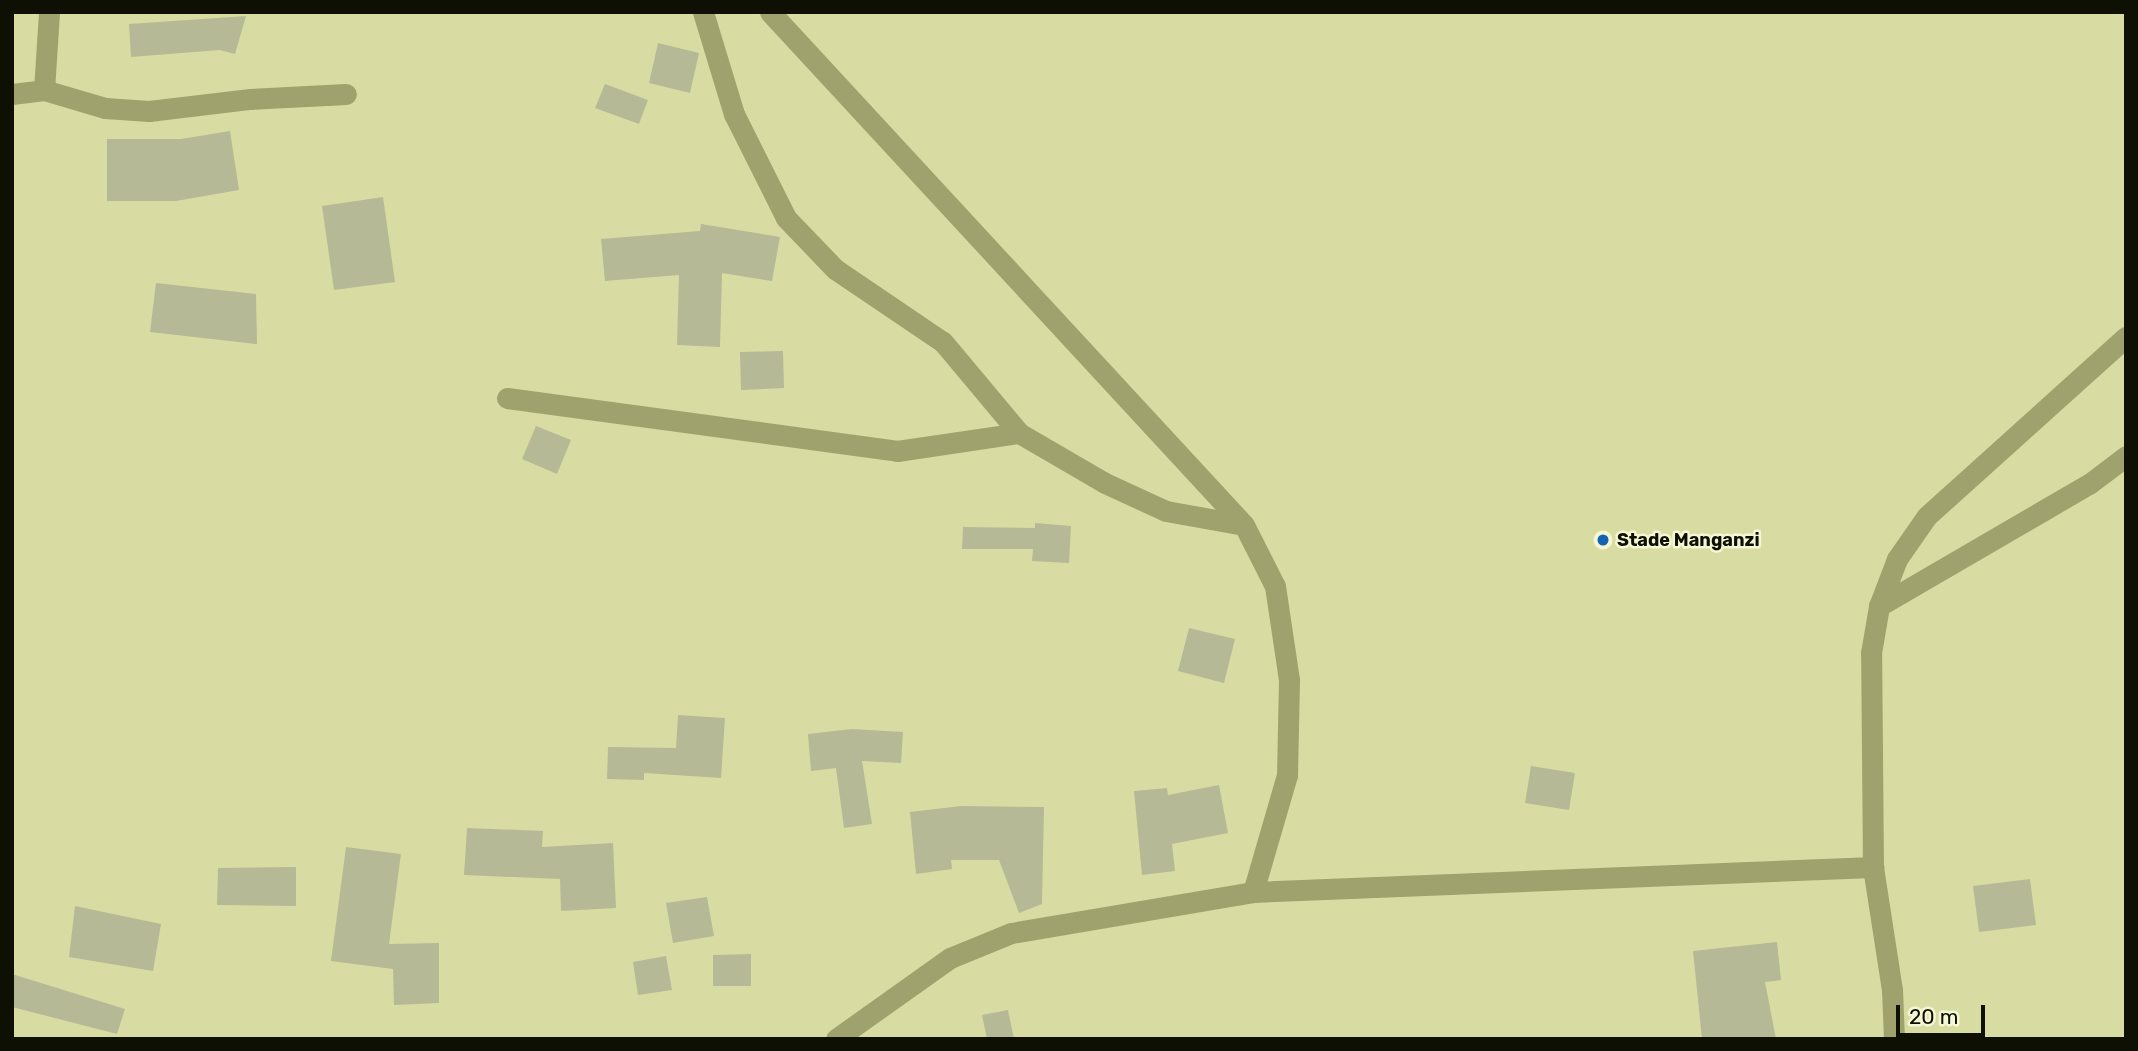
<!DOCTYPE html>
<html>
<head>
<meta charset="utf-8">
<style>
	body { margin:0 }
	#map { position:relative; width:2138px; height:1051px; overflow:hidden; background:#f4f7d3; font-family:Rubik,sans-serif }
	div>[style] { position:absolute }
	.green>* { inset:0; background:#d8dca3 }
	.building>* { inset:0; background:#b6b996 }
	.minor>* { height:21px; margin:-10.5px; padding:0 10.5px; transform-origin:10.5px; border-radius:10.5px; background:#9fa26d }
	.dots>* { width:19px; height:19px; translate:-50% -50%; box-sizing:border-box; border:4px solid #f4f7d3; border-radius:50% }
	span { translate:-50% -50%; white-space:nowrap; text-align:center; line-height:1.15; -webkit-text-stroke:5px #f4f7d3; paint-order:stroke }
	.poi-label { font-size:18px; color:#0f1004; font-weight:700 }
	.left { translate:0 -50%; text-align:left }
	.frame { position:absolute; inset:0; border:14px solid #0f1004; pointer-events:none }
	.scale { position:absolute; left:1896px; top:1005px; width:89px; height:32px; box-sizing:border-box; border:4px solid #0f1004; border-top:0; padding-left:9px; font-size:21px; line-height:24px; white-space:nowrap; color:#0f1004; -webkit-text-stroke:5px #f4f7d3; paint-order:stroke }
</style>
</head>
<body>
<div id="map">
	<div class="green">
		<i style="clip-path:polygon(12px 12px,2126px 12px,2126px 1039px,12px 1039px)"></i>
	</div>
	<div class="building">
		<i style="clip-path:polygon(246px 16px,235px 54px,220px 50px,131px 57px,129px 24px)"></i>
		<i style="clip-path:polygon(658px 43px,699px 53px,690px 93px,649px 83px)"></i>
		<i style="clip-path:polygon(605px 84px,648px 100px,639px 124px,595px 108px)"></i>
		<i style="clip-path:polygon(230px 131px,239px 190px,176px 201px,107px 201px,107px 139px,181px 139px)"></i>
		<i style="clip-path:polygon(383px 197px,395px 282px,334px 290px,322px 206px)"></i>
		<i style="clip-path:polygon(701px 224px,780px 237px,772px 281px,722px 273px,720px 347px,677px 345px,679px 275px,605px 281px,601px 239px,700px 231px)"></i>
		<i style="clip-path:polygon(156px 283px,256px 294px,257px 344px,150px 332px)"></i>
		<i style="clip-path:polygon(783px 351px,784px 388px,741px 390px,740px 352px)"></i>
		<i style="clip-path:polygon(536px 426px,571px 440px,557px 474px,522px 459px)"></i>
		<i style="clip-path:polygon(1035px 523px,1071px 526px,1069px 563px,1032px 561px,1033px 549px,962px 549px,963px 527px,1035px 528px)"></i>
		<i style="clip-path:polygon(1189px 628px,1235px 639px,1224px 683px,1178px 671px)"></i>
		<i style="clip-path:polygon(678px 715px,725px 718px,721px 778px,644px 773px,644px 780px,607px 779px,608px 747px,676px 748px)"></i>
		<i style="clip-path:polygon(852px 729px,903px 732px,901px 763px,862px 761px,872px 824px,844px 828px,836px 768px,811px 771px,808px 734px)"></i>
		<i style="clip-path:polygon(1531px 766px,1575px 773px,1569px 810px,1525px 803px)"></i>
		<i style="clip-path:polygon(1219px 785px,1228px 833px,1172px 844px,1175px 871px,1142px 875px,1134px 791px,1167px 788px,1168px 795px)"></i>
		<i style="clip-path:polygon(961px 806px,1044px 807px,1042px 904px,1019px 913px,999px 860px,951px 860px,952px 869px,916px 874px,910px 812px)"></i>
		<i style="clip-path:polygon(467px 828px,543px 831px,542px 847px,613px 843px,616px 908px,561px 911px,560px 879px,464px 875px)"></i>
		<i style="clip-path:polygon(346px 847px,401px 854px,389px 944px,439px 943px,439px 1003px,394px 1005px,393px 969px,331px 961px)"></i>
		<i style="clip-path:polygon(296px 867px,296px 906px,217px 905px,218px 868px)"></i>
		<i style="clip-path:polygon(2030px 879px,2036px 925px,1979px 932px,1973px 886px)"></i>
		<i style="clip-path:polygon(707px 897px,714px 936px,673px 943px,666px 903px)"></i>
		<i style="clip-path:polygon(75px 906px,161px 924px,153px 971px,69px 957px)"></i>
		<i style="clip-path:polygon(1777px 942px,1781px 980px,1765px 982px,1776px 1039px,1702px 1039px,1693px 951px)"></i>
		<i style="clip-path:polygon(751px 954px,751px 986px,713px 986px,713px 955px)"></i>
		<i style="clip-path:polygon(666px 956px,672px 990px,638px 995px,633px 962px)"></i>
		<i style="clip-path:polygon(12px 974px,125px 1009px,117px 1034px,12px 1007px)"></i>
		<i style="clip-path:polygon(1008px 1010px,1014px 1039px,987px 1039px,982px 1015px)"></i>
	</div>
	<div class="minor">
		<i style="left:703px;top:12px;width:107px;rotate:73.1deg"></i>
		<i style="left:734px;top:114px;width:116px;rotate:63.4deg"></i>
		<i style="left:786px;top:218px;width:71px;rotate:46.1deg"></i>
		<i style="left:835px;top:269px;width:130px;rotate:34.1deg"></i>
		<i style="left:943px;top:342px;width:119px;rotate:50.1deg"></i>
		<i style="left:770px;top:12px;width:698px;rotate:47.26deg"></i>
		<i style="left:1244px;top:525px;width:68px;rotate:63.1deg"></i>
		<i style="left:1275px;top:586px;width:95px;rotate:81.5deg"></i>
		<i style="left:1289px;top:680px;width:95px;rotate:91.2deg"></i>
		<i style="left:1287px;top:775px;width:122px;rotate:106.2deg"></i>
		<i style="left:44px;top:90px;width:78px;rotate:-86.3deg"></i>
		<i style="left:12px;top:94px;width:32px;rotate:-7deg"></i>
		<i style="left:44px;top:90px;width:64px;rotate:16.4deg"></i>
		<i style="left:105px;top:108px;width:44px;rotate:3.9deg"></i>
		<i style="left:149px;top:111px;width:102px;rotate:-6.8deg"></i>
		<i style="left:250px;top:99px;width:96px;rotate:-3deg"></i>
		<i style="left:507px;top:398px;width:394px;rotate:7.7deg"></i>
		<i style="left:897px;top:451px;width:123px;rotate:-8.4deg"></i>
		<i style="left:1019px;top:433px;width:99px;rotate:30.2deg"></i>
		<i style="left:1105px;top:483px;width:67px;rotate:24.7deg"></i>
		<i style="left:1166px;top:511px;width:79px;rotate:10.2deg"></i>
		<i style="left:1879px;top:606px;width:243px;rotate:-30.2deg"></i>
		<i style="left:2089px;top:484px;width:46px;rotate:-37.1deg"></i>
		<i style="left:836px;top:1039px;width:140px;rotate:-35.4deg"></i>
		<i style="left:950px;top:958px;width:66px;rotate:-22.3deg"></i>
		<i style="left:1011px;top:933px;width:245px;rotate:-9.6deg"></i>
		<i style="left:1253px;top:892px;width:621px;rotate:-2.31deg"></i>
		<i style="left:1894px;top:1039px;width:49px;rotate:-92.3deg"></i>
		<i style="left:1892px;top:990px;width:124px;rotate:-98.8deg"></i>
		<i style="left:1873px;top:867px;width:214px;rotate:-90.5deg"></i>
		<i style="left:1871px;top:653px;width:48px;rotate:-80.3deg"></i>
		<i style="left:1879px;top:606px;width:50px;rotate:-69deg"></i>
		<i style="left:1897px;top:559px;width:52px;rotate:-55.1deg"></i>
		<i style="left:1927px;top:516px;width:268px;rotate:-42deg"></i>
	</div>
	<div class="dots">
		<i style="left:1603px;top:540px;background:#1464b2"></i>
	</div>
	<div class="poi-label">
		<span class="left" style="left:1617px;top:540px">Stade Manganzi</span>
	</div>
	<div class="frame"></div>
	<div class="scale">20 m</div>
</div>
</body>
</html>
